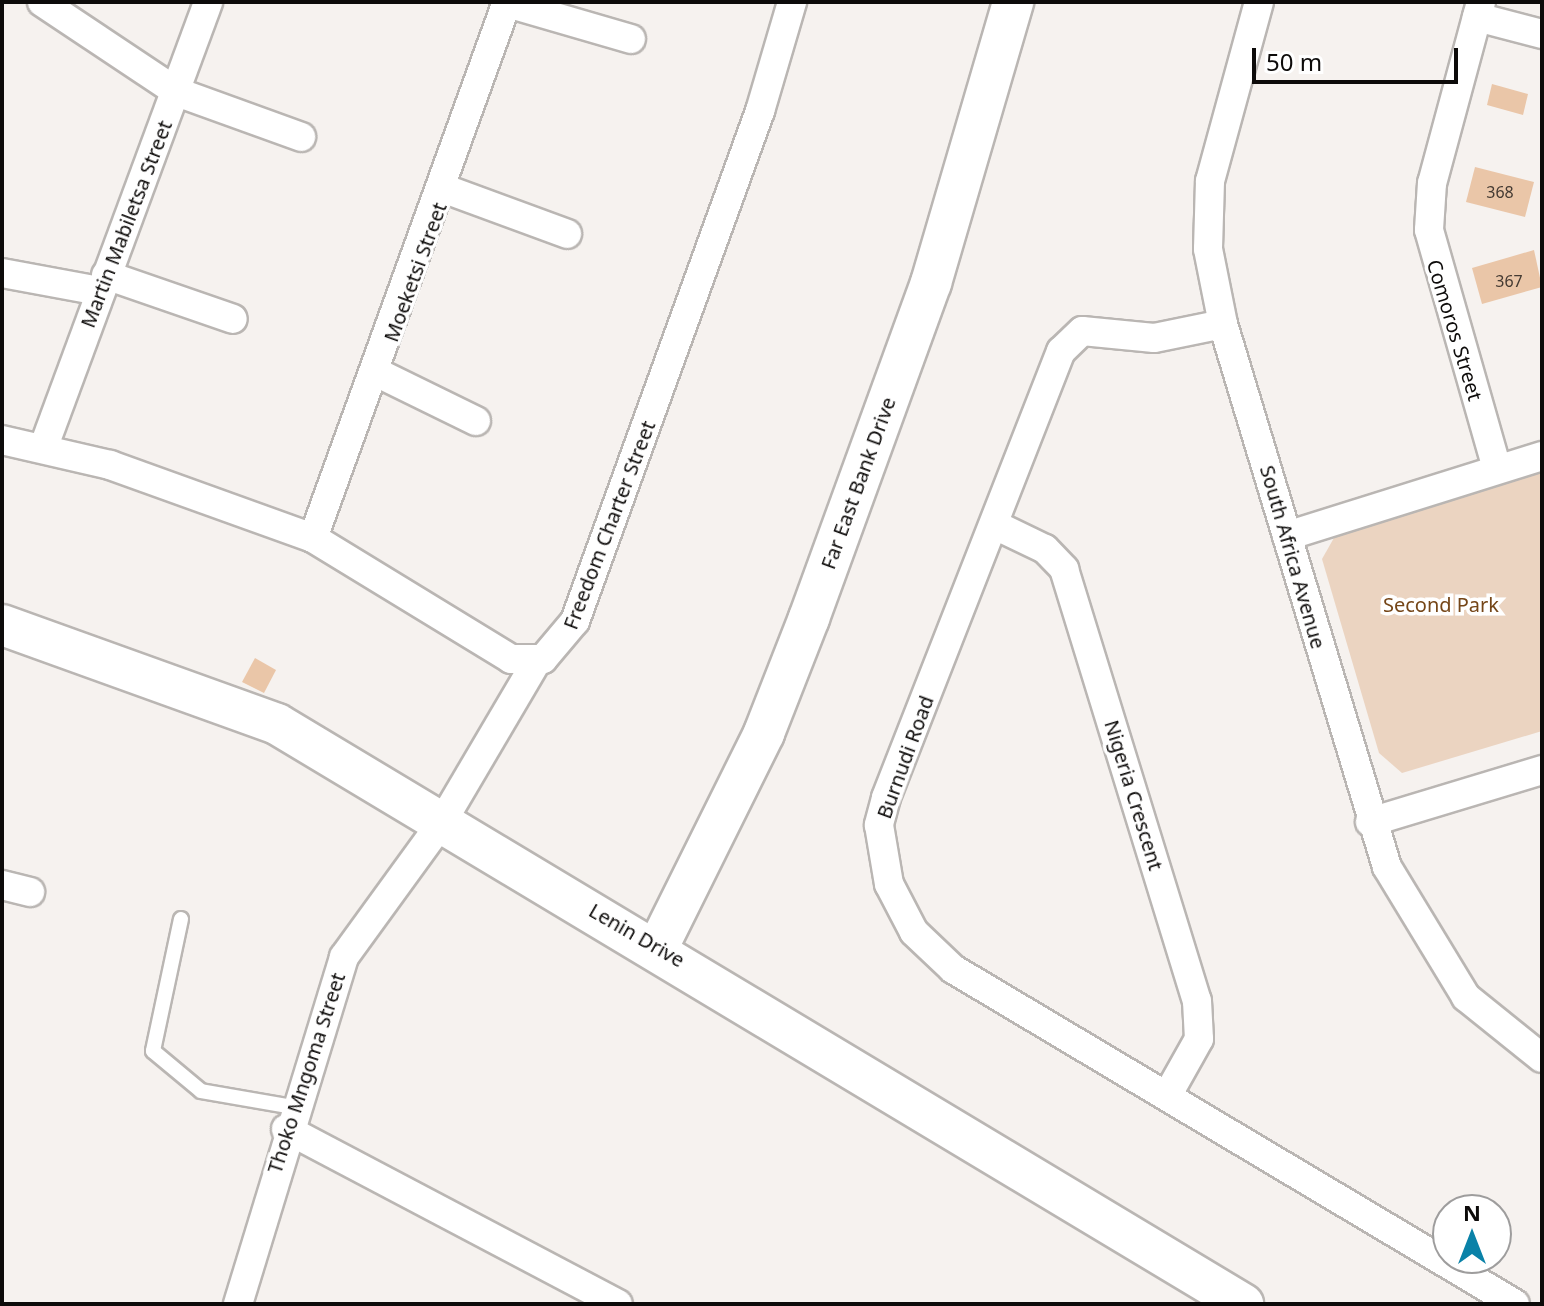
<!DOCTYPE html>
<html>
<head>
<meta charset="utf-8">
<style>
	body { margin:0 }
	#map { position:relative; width:1544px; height:1306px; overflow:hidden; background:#f6f2ef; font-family:"Noto Sans",sans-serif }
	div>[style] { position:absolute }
	.green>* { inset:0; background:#ebd4c1 }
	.building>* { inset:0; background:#eac6a8 }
	.roads { filter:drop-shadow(2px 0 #bab6b3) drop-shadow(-2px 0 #bab6b3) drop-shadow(0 2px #bab6b3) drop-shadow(0 -2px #bab6b3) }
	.lane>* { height:14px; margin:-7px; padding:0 7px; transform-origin:7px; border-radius:7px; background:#fff }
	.street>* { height:28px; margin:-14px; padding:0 14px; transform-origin:14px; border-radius:14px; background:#fff }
	.secondary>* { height:40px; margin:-20px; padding:0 20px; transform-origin:20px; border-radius:20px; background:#fff }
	span { translate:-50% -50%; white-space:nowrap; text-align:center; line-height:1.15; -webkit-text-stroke:7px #fff; paint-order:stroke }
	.number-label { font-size:16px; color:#443a32 }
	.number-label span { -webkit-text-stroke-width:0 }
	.street-label { font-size:20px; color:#0d0b0a }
	.park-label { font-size:20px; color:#754618 }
	.frame { position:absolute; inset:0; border:4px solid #0d0b0a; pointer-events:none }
	.north { position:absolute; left:1432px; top:1194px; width:80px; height:80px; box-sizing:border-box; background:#fff; border:2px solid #9e9d9d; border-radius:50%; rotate:0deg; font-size:22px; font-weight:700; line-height:32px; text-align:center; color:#0d0b0a }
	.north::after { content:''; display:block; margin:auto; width:28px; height:36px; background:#0a82a8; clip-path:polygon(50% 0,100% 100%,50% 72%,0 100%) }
	.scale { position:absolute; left:1252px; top:48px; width:206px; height:36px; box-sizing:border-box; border:4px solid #0d0b0a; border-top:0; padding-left:10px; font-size:24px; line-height:28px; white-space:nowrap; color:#0d0b0a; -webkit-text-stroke:6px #fff; paint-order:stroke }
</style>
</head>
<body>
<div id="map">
	<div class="green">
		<i style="clip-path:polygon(1542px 467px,1542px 731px,1402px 773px,1379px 753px,1322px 559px,1339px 529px)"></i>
	</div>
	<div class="building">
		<i style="clip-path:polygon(1492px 84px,1528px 94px,1523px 115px,1487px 105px)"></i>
		<i style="clip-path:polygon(1475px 167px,1534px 182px,1525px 217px,1466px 202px)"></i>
		<i style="clip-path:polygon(1534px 250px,1542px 287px,1482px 304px,1472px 268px)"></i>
		<i style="clip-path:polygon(255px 658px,276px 670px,264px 693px,242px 682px)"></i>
	</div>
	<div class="roads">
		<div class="lane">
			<i style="left:181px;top:919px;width:135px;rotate:102deg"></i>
			<i style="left:153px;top:1051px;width:62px;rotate:39.8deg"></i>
			<i style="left:201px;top:1091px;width:93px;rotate:9.9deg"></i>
		</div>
		<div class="street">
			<i style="left:42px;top:2px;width:162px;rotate:33.7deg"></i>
			<i style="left:177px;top:92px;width:132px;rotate:19.9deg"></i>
			<i style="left:1259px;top:2px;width:186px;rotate:105.3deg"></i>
			<i style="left:1210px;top:181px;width:68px;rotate:91.7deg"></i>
			<i style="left:1208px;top:249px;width:76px;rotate:78.7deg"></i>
			<i style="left:1223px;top:324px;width:567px;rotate:73.19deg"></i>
			<i style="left:1387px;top:867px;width:152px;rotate:58.7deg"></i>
			<i style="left:1466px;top:997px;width:97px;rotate:38.8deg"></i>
			<i style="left:1481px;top:2px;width:188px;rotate:105.1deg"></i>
			<i style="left:1432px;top:183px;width:47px;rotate:93.7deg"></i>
			<i style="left:1429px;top:230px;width:248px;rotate:74.1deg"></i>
			<i style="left:507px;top:3px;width:129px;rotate:16.2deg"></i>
			<i style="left:1477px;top:17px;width:67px;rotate:14.7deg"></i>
			<i style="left:445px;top:189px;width:130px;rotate:20.2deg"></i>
			<i style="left:2px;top:273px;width:99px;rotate:10.5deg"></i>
			<i style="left:106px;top:275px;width:134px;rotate:19.1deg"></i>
			<i style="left:1223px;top:324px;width:70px;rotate:168.5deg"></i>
			<i style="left:1154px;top:338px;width:72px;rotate:-174.4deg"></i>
			<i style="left:1082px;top:331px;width:29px;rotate:136deg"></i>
			<i style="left:1061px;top:351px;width:480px;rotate:111.4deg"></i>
			<i style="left:886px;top:798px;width:28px;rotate:105deg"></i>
			<i style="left:879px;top:825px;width:60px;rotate:80.4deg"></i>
			<i style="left:889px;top:884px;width:54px;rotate:62.5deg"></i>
			<i style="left:914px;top:932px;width:54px;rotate:43.5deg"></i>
			<i style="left:953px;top:969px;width:654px;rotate:30.8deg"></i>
			<i style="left:378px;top:373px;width:109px;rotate:26.1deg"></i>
			<i style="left:2px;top:440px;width:111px;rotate:13deg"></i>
			<i style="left:110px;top:465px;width:216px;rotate:19.8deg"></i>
			<i style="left:313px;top:538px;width:232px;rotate:31.4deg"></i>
			<i style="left:511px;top:659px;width:32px"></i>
			<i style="left:543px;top:659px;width:50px;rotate:-49.9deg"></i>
			<i style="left:575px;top:621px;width:543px;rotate:-70.06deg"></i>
			<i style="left:760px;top:111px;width:114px;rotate:-73.6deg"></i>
			<i style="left:44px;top:446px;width:473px;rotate:-69.7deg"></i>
			<i style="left:995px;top:525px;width:55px;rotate:25.6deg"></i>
			<i style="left:1045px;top:549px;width:28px;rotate:46deg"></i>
			<i style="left:1064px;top:569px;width:452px;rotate:72.9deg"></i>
			<i style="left:1197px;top:1001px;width:38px;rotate:87deg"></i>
			<i style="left:1199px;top:1039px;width:65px;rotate:119.3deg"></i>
			<i style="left:1287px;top:536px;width:267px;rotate:-17.4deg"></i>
			<i style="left:313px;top:538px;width:570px;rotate:-70.1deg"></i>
			<i style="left:1370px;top:822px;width:180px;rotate:-16.8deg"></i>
			<i style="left:2px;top:885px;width:29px;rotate:14deg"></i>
			<i style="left:286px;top:1129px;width:375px;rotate:27.8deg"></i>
			<i style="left:238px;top:1304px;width:363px;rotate:-73deg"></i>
			<i style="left:344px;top:957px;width:167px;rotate:-54deg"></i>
			<i style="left:442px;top:822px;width:183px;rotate:-59.5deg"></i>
		</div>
		<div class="secondary">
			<i style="left:2px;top:625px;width:292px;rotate:19.8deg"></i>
			<i style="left:277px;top:724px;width:1127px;rotate:30.98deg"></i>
			<i style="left:658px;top:947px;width:239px;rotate:-63.6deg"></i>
			<i style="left:764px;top:733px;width:123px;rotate:-68.6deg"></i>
			<i style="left:809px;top:618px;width:357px;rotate:-70deg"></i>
			<i style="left:931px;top:283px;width:293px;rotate:-73.7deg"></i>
		</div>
	</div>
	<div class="number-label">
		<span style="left:1500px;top:192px">368</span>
		<span style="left:1509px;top:281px">367</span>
	</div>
	<div class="street-label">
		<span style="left:126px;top:224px;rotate:-69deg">Martin Mabiletsa Street</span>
		<span style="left:415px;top:272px;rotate:-70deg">Moeketsi Street</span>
		<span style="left:1455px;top:330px;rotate:73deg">Comoros Street</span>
		<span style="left:858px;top:483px;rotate:-70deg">Far East Bank Drive</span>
		<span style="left:609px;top:525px;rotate:-69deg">Freedom Charter Street</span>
		<span style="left:1293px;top:557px;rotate:74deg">South Africa Avenue</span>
		<span style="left:905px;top:757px;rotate:-70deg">Burnudi Road</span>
		<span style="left:1134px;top:795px;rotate:73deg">Nigeria Crescent</span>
		<span style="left:637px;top:935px;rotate:30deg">Lenin Drive</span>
		<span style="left:306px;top:1073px;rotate:-72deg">Thoko Mngoma Street</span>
	</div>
	<div class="park-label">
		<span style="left:1441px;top:604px">Second Park</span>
	</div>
	<div class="frame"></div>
	<div class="north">N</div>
	<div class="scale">50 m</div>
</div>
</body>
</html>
